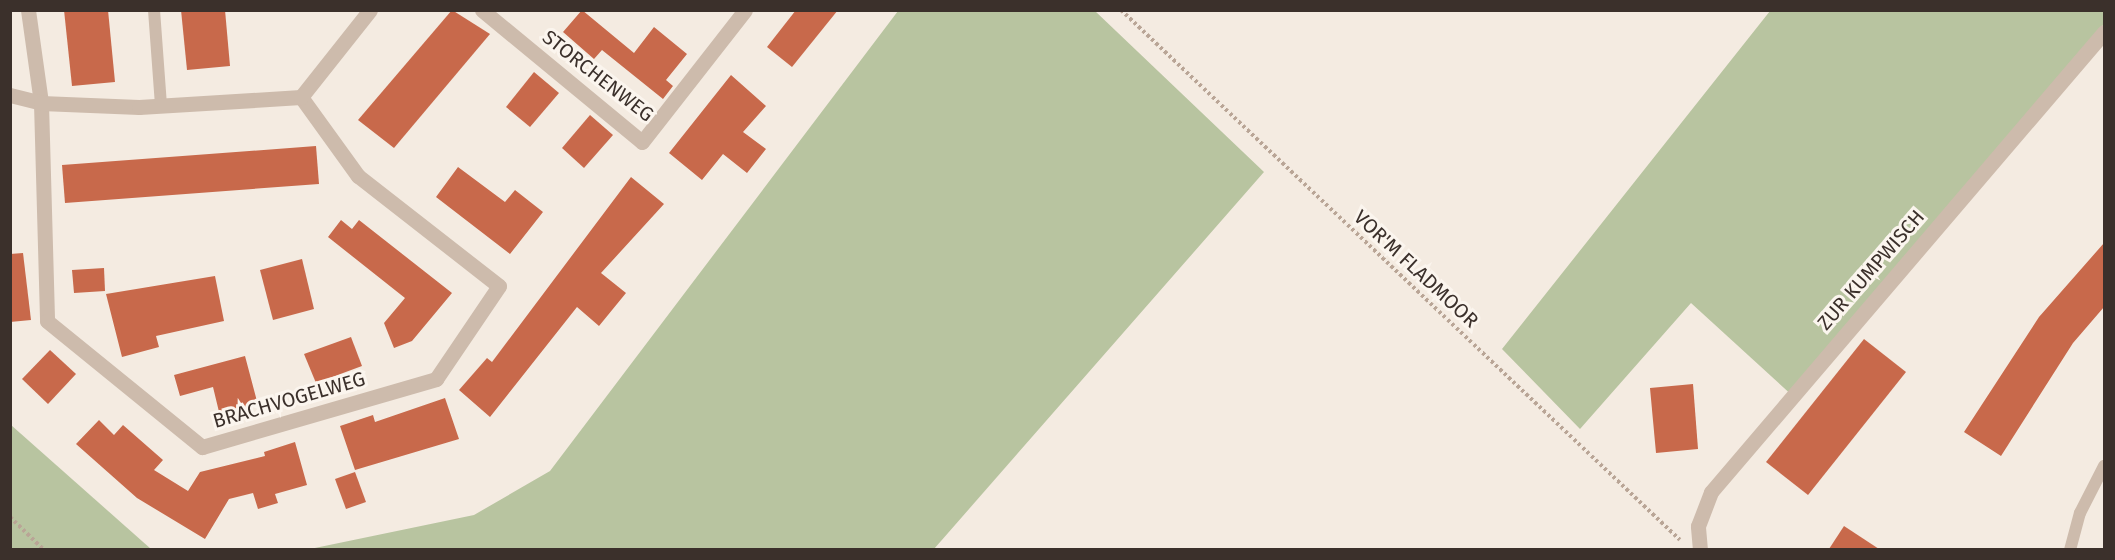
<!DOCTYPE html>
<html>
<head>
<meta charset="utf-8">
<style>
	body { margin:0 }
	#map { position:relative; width:2115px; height:560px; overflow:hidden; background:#f4ebe1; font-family:"Fira Sans",sans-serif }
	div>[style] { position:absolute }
	.green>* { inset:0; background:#b8c4a0 }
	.building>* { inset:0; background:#c8694b }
	.path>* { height:4px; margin-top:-2px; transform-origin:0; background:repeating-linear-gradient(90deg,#b9a596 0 3px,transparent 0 6px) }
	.service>* { height:12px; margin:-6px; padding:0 6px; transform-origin:6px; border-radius:6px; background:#cdbbac }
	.minor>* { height:15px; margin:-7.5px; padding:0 7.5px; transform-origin:7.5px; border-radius:7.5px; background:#cdbbac }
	span { translate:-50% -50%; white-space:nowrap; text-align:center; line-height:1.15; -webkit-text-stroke:6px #fbf5ee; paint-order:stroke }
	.street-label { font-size:20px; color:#3b302b }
	.frame { position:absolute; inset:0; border:12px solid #3b302b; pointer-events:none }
</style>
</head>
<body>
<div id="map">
	<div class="green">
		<i style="clip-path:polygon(898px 11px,1095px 11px,1264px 172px,934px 549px,310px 549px,474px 515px,550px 471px)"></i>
		<i style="clip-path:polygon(1770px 11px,2104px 11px,2104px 24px,1795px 398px,1691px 303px,1580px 429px,1502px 349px)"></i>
		<i style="clip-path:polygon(11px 425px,151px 549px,11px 549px)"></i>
	</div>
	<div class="building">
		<i style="clip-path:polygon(64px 10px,108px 10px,115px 82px,72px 86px)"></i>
		<i style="clip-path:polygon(181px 10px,225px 10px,230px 66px,187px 70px)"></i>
		<i style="clip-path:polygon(452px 10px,490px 34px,394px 148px,358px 120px)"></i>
		<i style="clip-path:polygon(582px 10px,634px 53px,654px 27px,687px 54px,666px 80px,673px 86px,663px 99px,602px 50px,594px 59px,563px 32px)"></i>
		<i style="clip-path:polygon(796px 10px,838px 10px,792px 67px,767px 47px)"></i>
		<i style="clip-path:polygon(534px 72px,559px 93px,530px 127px,506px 107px)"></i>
		<i style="clip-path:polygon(731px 75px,766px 106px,743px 132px,766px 149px,747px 173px,723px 154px,702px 180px,669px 153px)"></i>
		<i style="clip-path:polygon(590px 115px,613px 135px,584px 168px,562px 148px)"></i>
		<i style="clip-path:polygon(316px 146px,319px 184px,65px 203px,62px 165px)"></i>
		<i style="clip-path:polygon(458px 167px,505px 202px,515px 190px,543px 212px,510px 254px,436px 197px)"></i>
		<i style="clip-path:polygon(631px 177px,664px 204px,601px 273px,626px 293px,599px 326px,577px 307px,490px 417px,459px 390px,487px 358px,492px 362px)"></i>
		<i style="clip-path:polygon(341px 220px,352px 229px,359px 220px,452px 293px,412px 341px,394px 348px,384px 323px,405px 298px,328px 237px)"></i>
		<i style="clip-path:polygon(2104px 243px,2104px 307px,2073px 343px,2001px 456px,1964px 432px,2039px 317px)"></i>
		<i style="clip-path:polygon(23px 253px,31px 320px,10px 322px,10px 254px)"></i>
		<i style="clip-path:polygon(302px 259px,314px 309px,273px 320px,260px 270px)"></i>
		<i style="clip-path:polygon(104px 268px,105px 291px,74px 293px,72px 270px)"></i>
		<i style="clip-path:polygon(215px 276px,224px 321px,156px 336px,159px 347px,122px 357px,106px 294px)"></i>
		<i style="clip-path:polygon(351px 337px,362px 366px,316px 383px,304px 354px)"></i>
		<i style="clip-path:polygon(1864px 339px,1906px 372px,1808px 495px,1766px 462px)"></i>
		<i style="clip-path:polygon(50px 350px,76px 374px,48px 404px,22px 379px)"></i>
		<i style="clip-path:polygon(245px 356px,258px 405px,220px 416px,213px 387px,180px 396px,174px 375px)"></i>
		<i style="clip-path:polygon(1693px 384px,1698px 449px,1656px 453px,1650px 388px)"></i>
		<i style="clip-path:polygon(445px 398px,459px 439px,355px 470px,340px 426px,373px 415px,375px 422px)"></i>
		<i style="clip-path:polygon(99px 420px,114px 435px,123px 425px,163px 460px,154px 470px,188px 491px,200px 472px,265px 456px,264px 452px,295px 442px,307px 485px,275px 494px,278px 503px,258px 509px,253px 493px,229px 499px,205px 539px,137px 498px,76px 444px)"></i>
		<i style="clip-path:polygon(355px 472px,366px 502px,346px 509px,335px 479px)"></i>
		<i style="clip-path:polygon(1844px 526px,1879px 549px,1829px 549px)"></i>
	</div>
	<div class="path">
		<i style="left:1121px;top:10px;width:770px;rotate:43.47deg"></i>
		<i style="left:10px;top:517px;width:47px;rotate:44.1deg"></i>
	</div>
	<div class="service">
		<i style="left:154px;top:10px;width:96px;rotate:85.8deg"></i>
		<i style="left:2070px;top:550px;width:38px;rotate:-75deg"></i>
		<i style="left:2080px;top:513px;width:53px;rotate:-62.9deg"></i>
	</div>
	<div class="minor">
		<i style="left:28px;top:10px;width:94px;rotate:82deg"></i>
		<i style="left:41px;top:103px;width:218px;rotate:88.4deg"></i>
		<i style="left:47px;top:321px;width:200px;rotate:39.1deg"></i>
		<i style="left:202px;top:447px;width:244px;rotate:-16.2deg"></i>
		<i style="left:436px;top:379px;width:112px;rotate:-55.9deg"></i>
		<i style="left:499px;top:286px;width:179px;rotate:-142deg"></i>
		<i style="left:358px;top:176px;width:97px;rotate:-125.8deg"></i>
		<i style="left:482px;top:10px;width:207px;rotate:39.5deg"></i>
		<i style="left:642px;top:142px;width:167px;rotate:-52deg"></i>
		<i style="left:10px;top:95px;width:32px;rotate:14deg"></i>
		<i style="left:41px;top:103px;width:98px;rotate:2.3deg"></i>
		<i style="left:139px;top:107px;width:162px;rotate:-3.5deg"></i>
		<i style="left:301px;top:97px;width:111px;rotate:-51.6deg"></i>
		<i style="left:1700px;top:550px;width:24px;rotate:-95deg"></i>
		<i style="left:1698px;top:526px;width:36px;rotate:-69deg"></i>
		<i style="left:1711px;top:492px;width:605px;rotate:-49.49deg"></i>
	</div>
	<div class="street-label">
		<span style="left:598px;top:76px;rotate:38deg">STORCHENWEG</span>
		<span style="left:1416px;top:269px;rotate:43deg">VOR'M FLADMOOR</span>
		<span style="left:1871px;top:270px;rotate:-49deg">ZUR KUMPWISCH</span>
		<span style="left:289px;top:400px;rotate:-16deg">BRACHVOGELWEG</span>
	</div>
	<div class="frame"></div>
</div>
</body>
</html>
